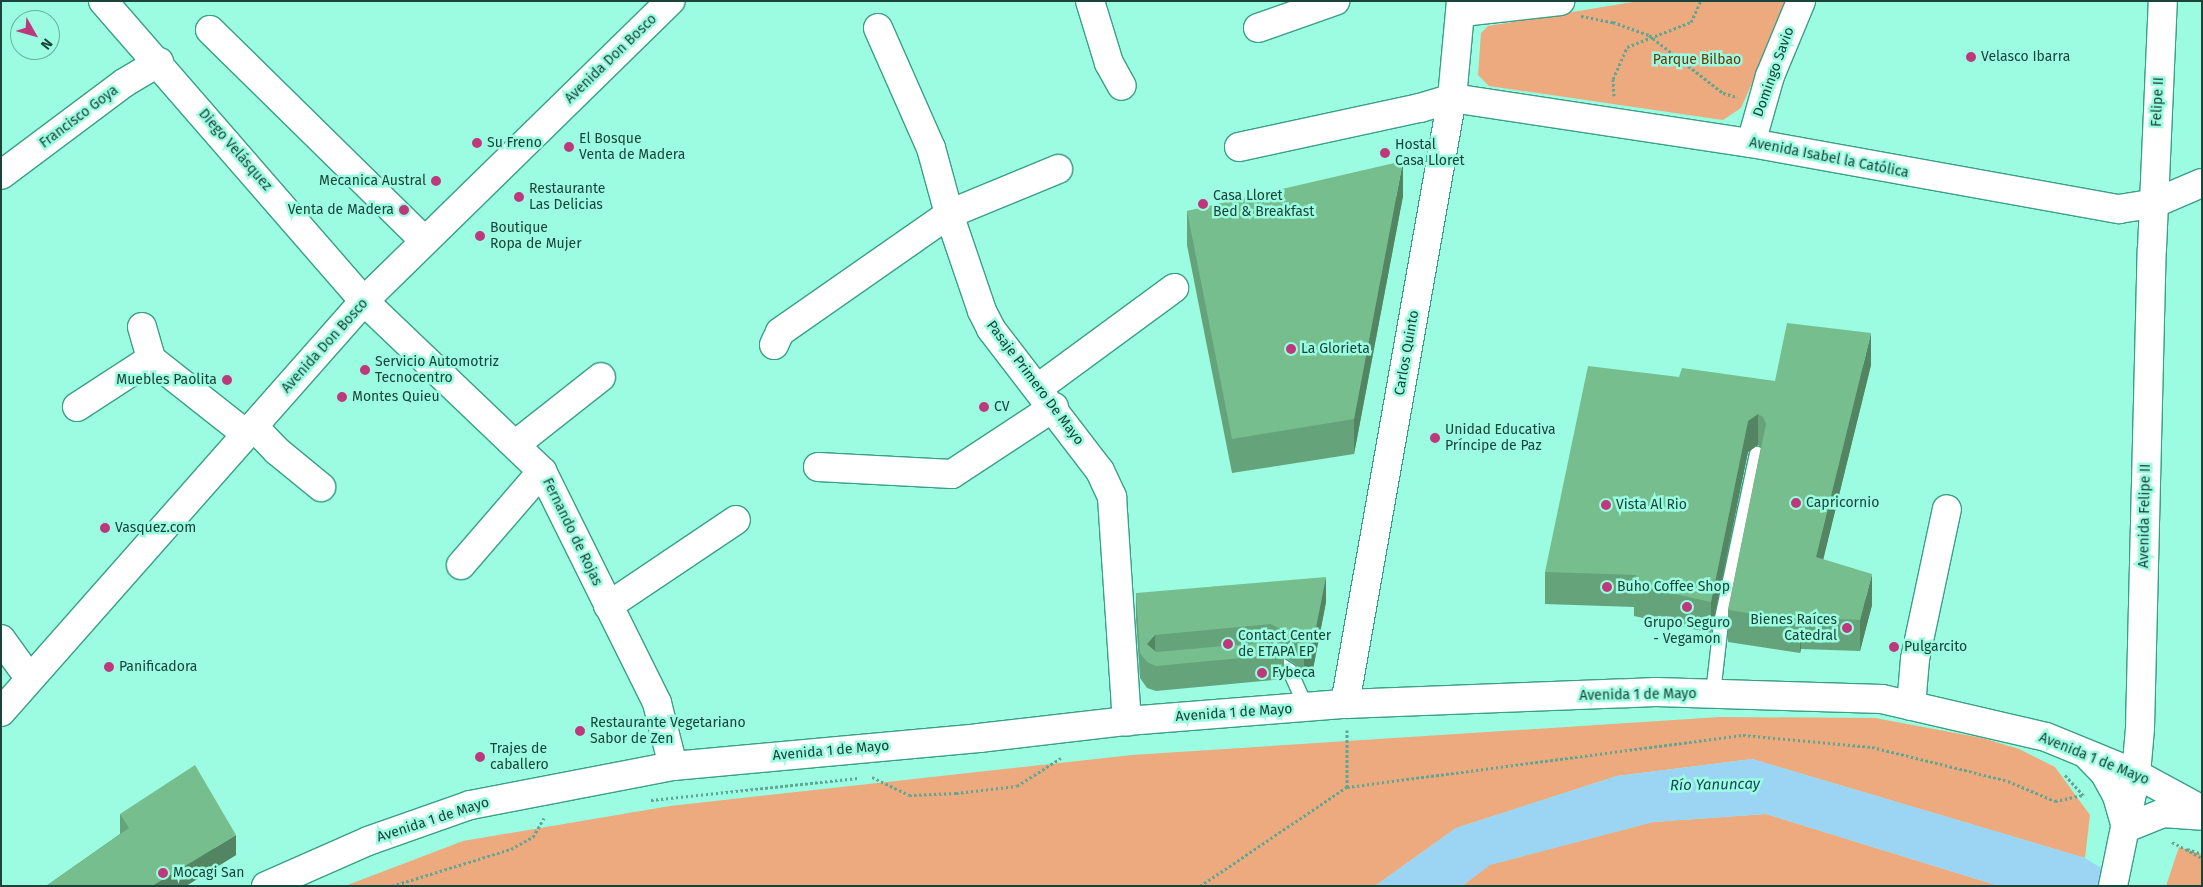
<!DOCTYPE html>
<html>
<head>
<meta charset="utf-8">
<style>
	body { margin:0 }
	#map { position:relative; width:2203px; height:887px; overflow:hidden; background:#9bfce1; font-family:"Fira Sans",sans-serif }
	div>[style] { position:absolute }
	.green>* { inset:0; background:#edaa7f }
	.water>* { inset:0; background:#9cd4f4 }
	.path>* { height:3px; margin-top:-1.5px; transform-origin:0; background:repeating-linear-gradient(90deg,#5fa693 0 2.5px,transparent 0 5px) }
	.roads { filter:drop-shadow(1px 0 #3b9f87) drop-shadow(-1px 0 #3b9f87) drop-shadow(0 1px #3b9f87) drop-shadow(0 -1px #3b9f87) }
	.lane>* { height:14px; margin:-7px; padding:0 7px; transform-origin:7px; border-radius:7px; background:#fff }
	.street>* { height:28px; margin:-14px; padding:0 14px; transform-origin:14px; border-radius:14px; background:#fff }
	.secondary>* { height:28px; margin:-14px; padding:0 14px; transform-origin:14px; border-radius:14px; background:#fff }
	.wall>* { inset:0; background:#65a37a }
	.shaded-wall>* { inset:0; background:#538563 }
	.building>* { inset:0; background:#76be8e }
	.dots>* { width:14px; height:14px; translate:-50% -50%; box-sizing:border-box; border:2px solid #9bfce1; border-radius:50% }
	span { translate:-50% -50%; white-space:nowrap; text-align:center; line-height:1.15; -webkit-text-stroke:5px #9bfce1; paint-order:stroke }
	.poi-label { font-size:14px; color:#1a4339 }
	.left { translate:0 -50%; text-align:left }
	.right { translate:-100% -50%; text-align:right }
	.street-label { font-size:14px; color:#1a4339 }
	.park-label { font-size:14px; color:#693509 }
	.water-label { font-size:15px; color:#19455b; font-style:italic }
	.frame { position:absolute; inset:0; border:2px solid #1a4339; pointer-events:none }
	.north { position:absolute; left:10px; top:10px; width:50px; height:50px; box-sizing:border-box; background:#9bfce1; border:1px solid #67b29e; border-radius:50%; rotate:128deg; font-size:14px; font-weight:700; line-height:20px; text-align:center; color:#1a4339 }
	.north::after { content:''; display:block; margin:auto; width:18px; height:22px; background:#be397b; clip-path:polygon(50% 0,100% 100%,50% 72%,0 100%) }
</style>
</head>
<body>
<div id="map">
	<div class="green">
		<i style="clip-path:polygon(1639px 1px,1788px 1px,1741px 108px,1723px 120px,1489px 86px,1478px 75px,1481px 33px,1488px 26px)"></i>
		<i style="clip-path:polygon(1720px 717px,1875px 718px,1982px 738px,2019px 749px,2055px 767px,2090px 815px,2085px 858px,1752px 759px,1617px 776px,1456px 828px,1375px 886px,345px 886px,463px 841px,670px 806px,1132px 755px)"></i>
		<i style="clip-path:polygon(1766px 814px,1999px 886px,1462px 886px,1489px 865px,1653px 822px)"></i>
		<i style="clip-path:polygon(2179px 847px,2202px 854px,2202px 886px,2166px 886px)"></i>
	</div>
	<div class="water">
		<i style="clip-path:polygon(1752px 759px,2085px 858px,2130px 886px,1999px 886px,1766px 814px,1653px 822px,1490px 865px,1462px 886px,1375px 886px,1456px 828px,1617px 776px)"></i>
	</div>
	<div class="path">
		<i style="left:1581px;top:16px;width:33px;rotate:11deg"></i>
		<i style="left:1613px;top:22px;width:38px;rotate:20deg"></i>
		<i style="left:1649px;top:35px;width:94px;rotate:38.1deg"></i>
		<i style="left:1723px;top:93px;width:15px;rotate:16deg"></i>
		<i style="left:1614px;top:96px;width:17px;rotate:-93deg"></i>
		<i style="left:1613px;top:79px;width:35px;rotate:-66deg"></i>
		<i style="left:1627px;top:47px;width:69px;rotate:-21.3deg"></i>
		<i style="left:1691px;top:22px;width:23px;rotate:-65deg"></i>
		<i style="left:1347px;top:730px;width:57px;rotate:90deg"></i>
		<i style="left:2065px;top:775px;width:27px;rotate:48deg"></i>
		<i style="left:872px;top:777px;width:41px;rotate:25.9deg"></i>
		<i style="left:909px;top:795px;width:47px;rotate:-2.4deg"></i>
		<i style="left:956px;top:793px;width:61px;rotate:-6.5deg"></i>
		<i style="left:1017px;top:786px;width:52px;rotate:-32.5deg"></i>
		<i style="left:651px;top:800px;width:208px;rotate:-6.1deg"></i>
		<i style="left:2172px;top:842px;width:34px;rotate:28deg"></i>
		<i style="left:2187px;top:849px;width:16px;rotate:18deg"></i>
		<i style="left:392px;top:886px;width:125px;rotate:-17.3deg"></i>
		<i style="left:511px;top:849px;width:25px;rotate:-29deg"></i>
		<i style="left:533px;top:837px;width:22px;rotate:-60deg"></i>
		<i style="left:1200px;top:886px;width:177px;rotate:-34deg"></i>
		<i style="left:1347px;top:787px;width:399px;rotate:-7.5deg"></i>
		<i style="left:1743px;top:735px;width:130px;rotate:5.3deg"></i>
		<i style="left:1872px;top:747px;width:140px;rotate:14deg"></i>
		<i style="left:2008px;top:781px;width:51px;rotate:23.1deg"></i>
		<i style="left:2055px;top:801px;width:30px;rotate:-12deg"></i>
	</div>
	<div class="roads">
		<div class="lane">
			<i style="left:1270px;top:658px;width:24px;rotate:33deg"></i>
			<i style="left:1290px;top:671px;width:39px;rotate:66deg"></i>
			<i style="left:1713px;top:694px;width:71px;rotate:-83.6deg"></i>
			<i style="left:1721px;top:623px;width:173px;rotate:-78deg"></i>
		</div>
		<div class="street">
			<i style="left:103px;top:1px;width:398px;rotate:49deg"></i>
			<i style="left:364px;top:301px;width:246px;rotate:43.7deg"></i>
			<i style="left:542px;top:471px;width:259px;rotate:63.6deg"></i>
			<i style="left:657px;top:703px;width:65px;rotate:75.7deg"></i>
			<i style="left:1090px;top:1px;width:65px;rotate:73deg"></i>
			<i style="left:1109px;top:63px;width:26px;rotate:61deg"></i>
			<i style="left:1462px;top:12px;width:99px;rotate:-6.4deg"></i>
			<i style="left:878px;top:28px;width:131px;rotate:66.2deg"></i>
			<i style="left:931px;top:148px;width:68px;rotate:74.7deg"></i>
			<i style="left:949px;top:214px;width:102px;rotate:71.2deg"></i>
			<i style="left:982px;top:311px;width:20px;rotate:63deg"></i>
			<i style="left:991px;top:329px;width:179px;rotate:52.5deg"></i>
			<i style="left:1100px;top:471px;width:29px;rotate:65deg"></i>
			<i style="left:1112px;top:497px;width:225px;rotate:86.2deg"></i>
			<i style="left:1258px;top:28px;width:82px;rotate:-19.3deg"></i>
			<i style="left:210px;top:30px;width:301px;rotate:44.5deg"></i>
			<i style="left:1239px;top:147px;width:185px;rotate:-12.2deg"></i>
			<i style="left:1420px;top:108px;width:34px;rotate:-17deg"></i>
			<i style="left:1px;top:175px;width:154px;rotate:-36.8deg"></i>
			<i style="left:124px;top:83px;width:41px;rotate:-31deg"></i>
			<i style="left:142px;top:327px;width:33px;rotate:74deg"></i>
			<i style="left:774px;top:345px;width:14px;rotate:-65deg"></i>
			<i style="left:780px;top:332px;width:206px;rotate:-34.9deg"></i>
			<i style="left:949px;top:214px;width:118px;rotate:-22.4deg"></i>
			<i style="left:1038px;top:388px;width:169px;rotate:-36.3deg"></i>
			<i style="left:77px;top:407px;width:88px;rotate:-33deg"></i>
			<i style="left:151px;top:359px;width:121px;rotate:38.3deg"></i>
			<i style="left:253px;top:426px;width:35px;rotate:46deg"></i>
			<i style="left:277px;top:451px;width:57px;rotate:39.3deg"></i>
			<i style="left:516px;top:444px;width:108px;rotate:-38.2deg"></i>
			<i style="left:818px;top:467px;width:134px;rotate:3deg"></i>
			<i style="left:952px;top:474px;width:122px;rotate:-33.3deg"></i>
			<i style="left:461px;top:565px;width:124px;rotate:-49.2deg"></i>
			<i style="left:608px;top:606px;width:154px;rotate:-33.9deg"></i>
			<i style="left:1px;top:639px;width:49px;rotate:54.1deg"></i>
			<i style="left:1345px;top:704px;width:615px;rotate:-79.99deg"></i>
			<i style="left:1452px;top:98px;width:97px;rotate:-84.7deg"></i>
			<i style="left:1911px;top:706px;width:47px;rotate:-85.1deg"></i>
			<i style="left:1915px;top:659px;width:153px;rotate:-78deg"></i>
		</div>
		<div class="secondary">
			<i style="left:1452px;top:98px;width:302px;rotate:8.6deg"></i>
			<i style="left:1751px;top:143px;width:374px;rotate:10.2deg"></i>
			<i style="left:2119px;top:209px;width:36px;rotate:-9deg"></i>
			<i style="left:2155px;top:203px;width:51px;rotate:-23.1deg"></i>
			<i style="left:1751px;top:143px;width:70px;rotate:-74.2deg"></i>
			<i style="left:1770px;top:76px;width:81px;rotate:-67.5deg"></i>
			<i style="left:1px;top:712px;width:548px;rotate:-48.55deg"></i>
			<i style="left:364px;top:301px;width:429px;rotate:-44.4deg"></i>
			<i style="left:2086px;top:754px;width:28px;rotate:46deg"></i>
			<i style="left:2105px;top:774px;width:25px;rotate:61deg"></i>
			<i style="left:2117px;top:796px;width:32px;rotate:74deg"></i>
			<i style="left:2126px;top:828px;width:40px;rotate:-22deg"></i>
			<i style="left:2163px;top:813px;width:39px;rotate:4deg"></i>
			<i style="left:266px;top:886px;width:111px;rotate:-23.8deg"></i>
			<i style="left:368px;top:841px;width:108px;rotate:-19.4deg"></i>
			<i style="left:470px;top:805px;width:207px;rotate:-10.9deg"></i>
			<i style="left:673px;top:766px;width:307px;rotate:-5.2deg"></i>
			<i style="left:979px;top:738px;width:149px;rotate:-6.6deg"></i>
			<i style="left:1127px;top:721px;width:219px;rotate:-4.5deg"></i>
			<i style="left:1345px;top:704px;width:311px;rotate:-2.2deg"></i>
			<i style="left:1656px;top:692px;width:226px;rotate:1.8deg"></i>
			<i style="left:1882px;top:699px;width:168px;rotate:13deg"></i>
			<i style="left:2046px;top:737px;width:97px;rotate:22.3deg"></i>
			<i style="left:2136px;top:774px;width:75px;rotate:28.6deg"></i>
			<i style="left:2113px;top:886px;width:114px;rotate:-78.4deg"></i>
			<i style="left:2136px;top:774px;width:46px;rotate:-85deg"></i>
			<i style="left:2140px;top:728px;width:479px;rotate:-88.6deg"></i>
			<i style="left:2152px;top:249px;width:248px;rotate:-87.5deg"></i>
		</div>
	</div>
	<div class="wall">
		<i style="clip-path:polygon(1403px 196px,1354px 454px,1232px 473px,1187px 245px,1187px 211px)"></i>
		<i style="clip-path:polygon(1871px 365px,1823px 559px,1872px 605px,1860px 651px,1801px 649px,1800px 653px,1728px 642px,1728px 610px,1761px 447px,1758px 445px,1748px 452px,1711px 633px,1634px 616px,1634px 607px,1545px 604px,1545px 572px,1679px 377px,1775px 381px)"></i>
		<i style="clip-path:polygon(1136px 593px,1326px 602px,1313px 669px,1304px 677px,1295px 664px,1284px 657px,1284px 679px,1156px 691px,1147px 688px,1140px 678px,1136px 619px)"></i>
		<i style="clip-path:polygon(120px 814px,236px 855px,186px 886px,46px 886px,120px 834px)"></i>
	</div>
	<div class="shaded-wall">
		<i style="clip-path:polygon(1403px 161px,1403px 196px,1354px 454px,1354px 419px)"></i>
		<i style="clip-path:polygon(1871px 333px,1871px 365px,1816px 589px,1816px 557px)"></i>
		<i style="clip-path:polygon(1758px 414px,1758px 445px,1748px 452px,1711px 633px,1711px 602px,1748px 421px)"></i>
		<i style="clip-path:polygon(1872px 574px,1872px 605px,1860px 651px,1860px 620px)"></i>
		<i style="clip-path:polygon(1326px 577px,1326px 602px,1313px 669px,1304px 677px,1304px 652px)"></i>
		<i style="clip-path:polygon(1801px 617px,1801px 649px,1800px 653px,1800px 621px)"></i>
		<i style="clip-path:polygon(1155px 635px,1155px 660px,1147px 662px,1147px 669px,1147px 644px)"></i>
		<i style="clip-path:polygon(236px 835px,236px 855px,186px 886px,152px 886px)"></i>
	</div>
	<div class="building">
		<i style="clip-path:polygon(1403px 161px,1354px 419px,1232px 439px,1187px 211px)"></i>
		<i style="clip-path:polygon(1787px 323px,1871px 333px,1816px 557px,1872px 574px,1860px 620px,1801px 617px,1800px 621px,1728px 610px,1766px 424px,1763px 417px,1758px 414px,1748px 421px,1711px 602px,1634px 585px,1636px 575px,1545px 572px,1588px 366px,1679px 377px,1682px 368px,1775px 381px)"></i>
		<i style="clip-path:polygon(1326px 577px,1313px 643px,1304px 652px,1295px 638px,1271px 624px,1155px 635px,1147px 644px,1156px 652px,1269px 642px,1284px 654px,1156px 666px,1147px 662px,1140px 653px,1136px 593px)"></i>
		<i style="clip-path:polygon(195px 765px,236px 835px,152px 886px,46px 886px,129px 828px,120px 814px)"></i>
	</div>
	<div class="dots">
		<i style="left:1971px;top:57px;background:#be397b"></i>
		<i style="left:477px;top:143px;background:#be397b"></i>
		<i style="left:569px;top:147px;background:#be397b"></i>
		<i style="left:1385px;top:153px;background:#be397b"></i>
		<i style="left:436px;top:181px;background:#be397b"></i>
		<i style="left:519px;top:197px;background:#be397b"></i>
		<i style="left:1203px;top:204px;background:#be397b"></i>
		<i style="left:404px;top:210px;background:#be397b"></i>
		<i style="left:480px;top:236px;background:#be397b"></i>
		<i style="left:1291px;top:349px;background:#be397b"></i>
		<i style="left:365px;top:370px;background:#be397b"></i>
		<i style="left:227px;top:380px;background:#be397b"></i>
		<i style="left:342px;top:397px;background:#be397b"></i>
		<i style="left:984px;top:407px;background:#be397b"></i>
		<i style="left:1435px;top:438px;background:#be397b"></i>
		<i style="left:1796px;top:503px;background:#be397b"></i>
		<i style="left:1606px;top:505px;background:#be397b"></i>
		<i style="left:105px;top:528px;background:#be397b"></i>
		<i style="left:1607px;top:587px;background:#be397b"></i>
		<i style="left:1687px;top:607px;background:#be397b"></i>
		<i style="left:1847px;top:628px;background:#be397b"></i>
		<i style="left:1228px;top:644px;background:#be397b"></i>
		<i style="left:1894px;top:647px;background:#be397b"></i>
		<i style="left:109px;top:667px;background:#be397b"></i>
		<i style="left:1262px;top:673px;background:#be397b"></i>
		<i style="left:580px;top:731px;background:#be397b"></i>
		<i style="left:480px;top:757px;background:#be397b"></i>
		<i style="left:163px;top:873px;background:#be397b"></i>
	</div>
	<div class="poi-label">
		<span class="left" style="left:1981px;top:57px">Velasco Ibarra</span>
		<span class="left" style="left:579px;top:147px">El Bosque<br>Venta de Madera</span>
		<span class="left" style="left:487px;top:143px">Su Freno</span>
		<span class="left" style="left:1395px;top:153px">Hostal<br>Casa Lloret</span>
		<span class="right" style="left:426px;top:181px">Mecanica Austral</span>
		<span class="left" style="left:529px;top:197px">Restaurante<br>Las Delicias</span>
		<span class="left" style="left:1213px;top:204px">Casa Lloret<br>Bed &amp; Breakfast</span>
		<span class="right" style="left:394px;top:210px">Venta de Madera</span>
		<span class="left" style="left:490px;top:236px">Boutique<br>Ropa de Mujer</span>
		<span class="left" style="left:1301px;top:349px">La Glorieta</span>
		<span class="left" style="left:375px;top:370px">Servicio Automotriz<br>Tecnocentro</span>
		<span class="right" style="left:217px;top:380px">Muebles Paolita</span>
		<span class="left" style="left:352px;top:397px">Montes Quieu</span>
		<span class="left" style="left:994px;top:407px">CV</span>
		<span class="left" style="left:1445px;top:438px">Unidad Educativa<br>Príncipe de Paz</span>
		<span class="left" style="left:1806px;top:503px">Capricornio</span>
		<span class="left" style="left:1616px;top:505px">Vista Al Rio</span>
		<span class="left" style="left:115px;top:528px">Vasquez.com</span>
		<span class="left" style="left:1617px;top:587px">Buho Coffee Shop</span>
		<span class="right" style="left:1837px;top:628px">Bienes Raíces<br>Catedral</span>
		<span style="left:1687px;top:631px">Grupo Seguro<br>- Vegamon</span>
		<span class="left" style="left:1238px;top:644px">Contact Center<br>de ETAPA EP</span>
		<span class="left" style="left:1904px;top:647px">Pulgarcito</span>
		<span class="left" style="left:119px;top:667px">Panificadora</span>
		<span class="left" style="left:1272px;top:673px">Fybeca</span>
		<span class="left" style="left:590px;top:731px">Restaurante Vegetariano<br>Sabor de Zen</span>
		<span class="left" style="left:490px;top:757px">Trajes de<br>caballero</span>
		<span class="left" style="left:173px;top:873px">Mocagi San</span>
	</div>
	<div class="street-label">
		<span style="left:611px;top:59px;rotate:-44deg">Avenida Don Bosco</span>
		<span style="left:1774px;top:72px;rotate:-70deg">Domingo Savio</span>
		<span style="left:2158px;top:102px;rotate:-87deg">Felipe II</span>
		<span style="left:79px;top:117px;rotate:-37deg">Francisco Goya</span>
		<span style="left:235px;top:150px;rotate:49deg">Diego Velásquez</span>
		<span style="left:1829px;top:158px;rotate:11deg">Avenida Isabel la Católica</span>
		<span style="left:325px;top:346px;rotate:-48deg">Avenida Don Bosco</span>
		<span style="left:1407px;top:353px;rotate:-80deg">Carlos Quinto</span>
		<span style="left:1035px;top:383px;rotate:53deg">Pasaje Primero De Mayo</span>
		<span style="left:2145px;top:516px;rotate:-89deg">Avenida Felipe II</span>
		<span style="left:572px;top:532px;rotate:64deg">Fernando de Rojas</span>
		<span style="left:1638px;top:695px;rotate:-1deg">Avenida 1 de Mayo</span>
		<span style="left:1234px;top:713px;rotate:-4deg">Avenida 1 de Mayo</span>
		<span style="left:831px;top:751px;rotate:-5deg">Avenida 1 de Mayo</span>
		<span style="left:2094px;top:759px;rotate:22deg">Avenida 1 de Mayo</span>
		<span style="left:433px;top:820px;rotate:-18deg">Avenida 1 de Mayo</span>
	</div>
	<div class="park-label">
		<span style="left:1697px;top:60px">Parque Bilbao</span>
	</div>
	<div class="water-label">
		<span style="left:1715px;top:785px;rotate:-1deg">Río Yanuncay</span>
	</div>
	<div class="frame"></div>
	<div class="north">N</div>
</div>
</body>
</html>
